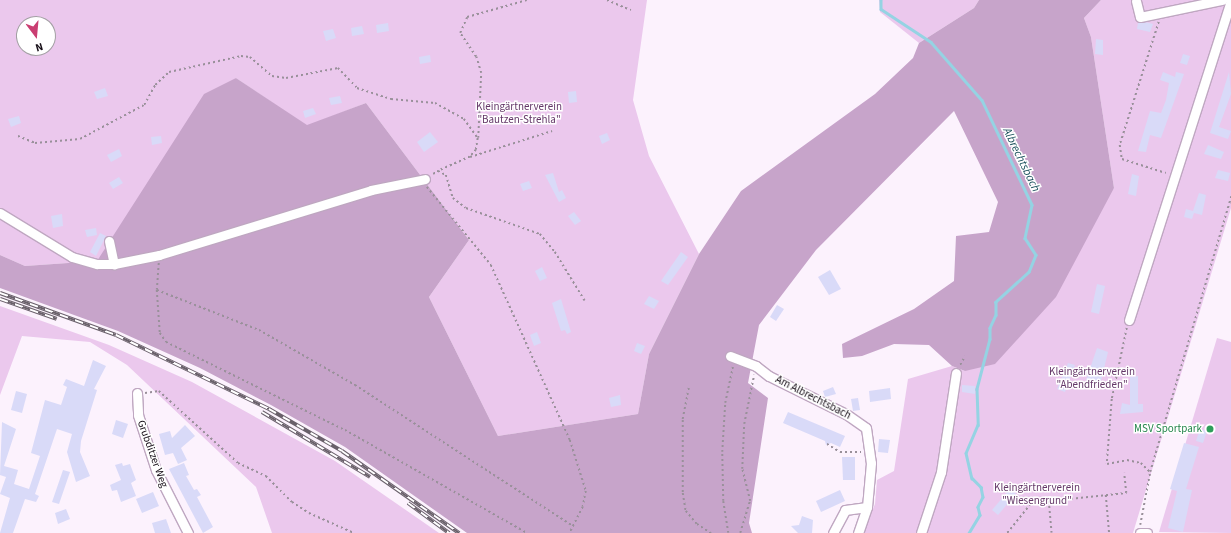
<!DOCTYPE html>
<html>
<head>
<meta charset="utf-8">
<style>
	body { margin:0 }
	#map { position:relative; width:1231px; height:533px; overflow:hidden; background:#fcf2fd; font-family:"Source Sans 3",sans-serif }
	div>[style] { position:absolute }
	.green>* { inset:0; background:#ebc8ed }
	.forest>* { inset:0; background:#c7a4ca }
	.stream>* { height:2.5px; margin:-1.25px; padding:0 1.25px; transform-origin:1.25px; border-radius:1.25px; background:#95d3e3 }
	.building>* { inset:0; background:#d9daf8 }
	.path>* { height:1.5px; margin-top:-0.75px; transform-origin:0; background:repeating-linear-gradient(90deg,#99909a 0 2px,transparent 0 5px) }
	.roads { filter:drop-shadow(1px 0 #bfa7c1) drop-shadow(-1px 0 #bfa7c1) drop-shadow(0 1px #bfa7c1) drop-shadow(0 -1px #bfa7c1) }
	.minor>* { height:9px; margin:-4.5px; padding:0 4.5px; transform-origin:4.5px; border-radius:4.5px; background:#fff }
	.rail>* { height:4px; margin-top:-2px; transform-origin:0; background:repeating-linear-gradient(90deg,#fff 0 8px,#69606a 0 16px); box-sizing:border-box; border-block:1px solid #69606a }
	.dots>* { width:11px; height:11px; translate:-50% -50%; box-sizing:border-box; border:2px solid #fff; border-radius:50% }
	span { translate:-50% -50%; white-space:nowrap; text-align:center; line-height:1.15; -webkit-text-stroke:3px #fff; paint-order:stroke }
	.park-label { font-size:11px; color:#643768 }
	.street-label { font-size:11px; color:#170f18 }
	.leisure-label { font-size:11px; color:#27864d }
	.right { translate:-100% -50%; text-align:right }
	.water-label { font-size:12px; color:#1b515c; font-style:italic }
	.north { position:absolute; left:16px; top:16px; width:40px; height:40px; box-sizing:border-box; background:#fff; border:1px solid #a29fa3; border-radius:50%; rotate:164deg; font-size:11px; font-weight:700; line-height:16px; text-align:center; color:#170f18 }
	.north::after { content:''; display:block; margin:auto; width:14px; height:18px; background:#ca3e72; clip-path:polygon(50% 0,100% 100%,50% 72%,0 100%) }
</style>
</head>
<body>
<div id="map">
	<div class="green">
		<i style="clip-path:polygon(evenodd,0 0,647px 0,633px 100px,649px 156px,699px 254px,649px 354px,638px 414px,498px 436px,429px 297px,469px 240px,366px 103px,307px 126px,236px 78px,97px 261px,25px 266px,0 255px,0 0,24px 24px,48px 24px,48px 48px,24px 48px,24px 24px)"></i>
		<i style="clip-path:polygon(879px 0,979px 0,974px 8px,919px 43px,880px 12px)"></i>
		<i style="clip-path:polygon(1101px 0,1231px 0,1231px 208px,1133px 533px,863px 533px,875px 504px,877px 480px,894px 471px,908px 379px,952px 366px,965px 371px,1114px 188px,1091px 37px,1084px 18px)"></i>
		<i style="clip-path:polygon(0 306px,109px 345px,192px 382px,335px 461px,439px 533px,272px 533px,256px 487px,127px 365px,90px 342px,22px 336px,0 395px)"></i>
		<i style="clip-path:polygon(1217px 338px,1231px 342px,1231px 533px,1159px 532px)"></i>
	</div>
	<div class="forest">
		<i style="clip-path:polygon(979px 0,1101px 0,1084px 18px,1091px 37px,1114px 188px,1056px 297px,995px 364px,965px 371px,952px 366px,929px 345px,894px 344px,862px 356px,843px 358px,842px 344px,914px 309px,954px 281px,956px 236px,989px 232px,998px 202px,954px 111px,816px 250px,759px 325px,748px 383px,768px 398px,749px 523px,752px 533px,467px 533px,345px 447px,271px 405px,200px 368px,118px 331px,0 288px,0 255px,25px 266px,97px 261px,204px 94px,236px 78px,307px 125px,366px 103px,469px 240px,429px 297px,498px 436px,638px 414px,649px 354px,699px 254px,741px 191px,875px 94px,913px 58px,919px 43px,974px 8px)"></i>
	</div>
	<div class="stream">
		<i style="left:881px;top:0;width:9px;rotate:90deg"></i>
		<i style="left:881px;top:9px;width:60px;rotate:33.4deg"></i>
		<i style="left:931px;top:42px;width:77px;rotate:48.7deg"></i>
		<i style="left:982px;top:100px;width:116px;rotate:64.5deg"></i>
		<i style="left:1032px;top:205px;width:34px;rotate:102deg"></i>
		<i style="left:1025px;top:238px;width:20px;rotate:57deg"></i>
		<i style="left:1036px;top:255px;width:18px;rotate:112deg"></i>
		<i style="left:1029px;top:272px;width:45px;rotate:137.7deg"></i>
		<i style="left:996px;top:302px;width:13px;rotate:90deg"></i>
		<i style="left:996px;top:315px;width:14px;rotate:115deg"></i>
		<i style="left:990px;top:328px;width:11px;rotate:90deg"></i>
		<i style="left:990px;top:339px;width:52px;rotate:104.6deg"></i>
		<i style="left:977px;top:389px;width:36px;rotate:88deg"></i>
		<i style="left:978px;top:425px;width:30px;rotate:113deg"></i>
		<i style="left:966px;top:453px;width:26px;rotate:77deg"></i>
		<i style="left:972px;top:478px;width:13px;rotate:45deg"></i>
		<i style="left:981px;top:487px;width:10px;rotate:79deg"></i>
		<i style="left:983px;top:497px;width:11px;rotate:117deg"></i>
		<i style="left:978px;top:507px;width:8px;rotate:76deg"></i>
		<i style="left:980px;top:515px;width:21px;rotate:121deg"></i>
	</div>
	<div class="building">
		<i style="clip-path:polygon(1145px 22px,1153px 24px,1150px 32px,1137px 29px,1138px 23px)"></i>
		<i style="clip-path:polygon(388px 23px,389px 31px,377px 33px,376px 25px)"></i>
		<i style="clip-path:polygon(362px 26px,364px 34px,352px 36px,351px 28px)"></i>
		<i style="clip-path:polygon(333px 29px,336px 38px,326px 41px,323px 31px)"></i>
		<i style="clip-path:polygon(1096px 39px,1103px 40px,1103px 55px,1095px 54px)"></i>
		<i style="clip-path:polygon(1183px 54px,1190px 56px,1187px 65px,1180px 63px)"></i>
		<i style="clip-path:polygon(430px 55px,431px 62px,420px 64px,419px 57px)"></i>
		<i style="clip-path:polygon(1163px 72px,1175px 77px,1176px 72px,1184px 74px,1161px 138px,1150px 135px,1146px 152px,1138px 151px,1150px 111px,1161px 113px,1166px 100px,1169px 83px,1160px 80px)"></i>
		<i style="clip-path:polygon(1229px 72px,1231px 94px,1219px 127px,1231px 131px,1228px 139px,1210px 133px)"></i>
		<i style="clip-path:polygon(105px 88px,108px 96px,97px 99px,94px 92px)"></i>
		<i style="clip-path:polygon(576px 91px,577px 102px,569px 103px,568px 92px)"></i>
		<i style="clip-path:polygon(340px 96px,342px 103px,331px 105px,329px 98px)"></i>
		<i style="clip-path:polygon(313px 108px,316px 114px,305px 118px,303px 111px)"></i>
		<i style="clip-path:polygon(19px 116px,21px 123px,11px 127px,8px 119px)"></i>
		<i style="clip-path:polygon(430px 132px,438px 142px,424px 152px,417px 142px)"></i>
		<i style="clip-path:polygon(607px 133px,610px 140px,602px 144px,599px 136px)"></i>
		<i style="clip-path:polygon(161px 136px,162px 143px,152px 145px,151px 137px)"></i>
		<i style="clip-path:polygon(1208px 145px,1224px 152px,1221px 159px,1204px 154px)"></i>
		<i style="clip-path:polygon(119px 149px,122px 156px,111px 162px,107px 155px)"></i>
		<i style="clip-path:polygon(1218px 170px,1230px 173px,1228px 181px,1215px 178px)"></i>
		<i style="clip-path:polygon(553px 173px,559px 192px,562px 190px,566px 198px,559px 202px,545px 175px)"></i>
		<i style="clip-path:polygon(1132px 174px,1139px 176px,1136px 196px,1128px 194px)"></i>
		<i style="clip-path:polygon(119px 177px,123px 183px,113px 189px,109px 183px)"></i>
		<i style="clip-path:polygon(529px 181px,532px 188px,523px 191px,520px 184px)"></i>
		<i style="clip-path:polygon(1199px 193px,1206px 195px,1202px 215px,1194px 213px,1192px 219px,1184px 217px,1186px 209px,1193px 211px)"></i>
		<i style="clip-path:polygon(574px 212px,581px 221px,575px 225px,568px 216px)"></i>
		<i style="clip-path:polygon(62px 214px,63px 226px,53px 228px,51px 216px)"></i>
		<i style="clip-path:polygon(96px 228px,97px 235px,87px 237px,85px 230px)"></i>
		<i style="clip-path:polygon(100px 233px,106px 236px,96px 256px,90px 252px)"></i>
		<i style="clip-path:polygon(681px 252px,688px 257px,668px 285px,661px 281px)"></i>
		<i style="clip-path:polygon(542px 267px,547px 278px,540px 281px,535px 271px)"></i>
		<i style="clip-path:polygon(830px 270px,841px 289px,829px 295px,818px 277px)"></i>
		<i style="clip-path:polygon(1097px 284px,1105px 286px,1099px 314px,1091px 312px)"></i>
		<i style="clip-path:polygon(649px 296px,659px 301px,654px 309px,644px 304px)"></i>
		<i style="clip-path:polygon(561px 299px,571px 332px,567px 334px,565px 330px,561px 331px,552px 303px)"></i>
		<i style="clip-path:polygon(777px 305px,784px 309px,776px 321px,770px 317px)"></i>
		<i style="clip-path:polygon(537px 332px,541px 343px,534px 346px,530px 335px)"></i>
		<i style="clip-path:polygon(637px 343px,645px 346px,641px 354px,634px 351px)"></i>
		<i style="clip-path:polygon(1097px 348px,1108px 352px,1100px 385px,1086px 380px)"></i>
		<i style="clip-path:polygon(93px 360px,106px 366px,94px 389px,97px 390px,81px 441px,80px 452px,90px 476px,76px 482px,67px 452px,72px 434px,57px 429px,35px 494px,39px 496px,36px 502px,25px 499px,13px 533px,0 533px,10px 498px,0 494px,6px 477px,0 475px,2px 422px,16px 429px,4px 466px,18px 470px,14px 484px,29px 489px,40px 456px,31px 453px,45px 400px,61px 405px,67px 387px,63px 385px,66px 379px,84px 386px)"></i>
		<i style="clip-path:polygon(1068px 363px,1075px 365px,1065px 392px,1057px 389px)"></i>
		<i style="clip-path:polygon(1138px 376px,1138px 404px,1143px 404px,1143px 412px,1120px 414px,1122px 403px,1130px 405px,1130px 377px)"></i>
		<i style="clip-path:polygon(962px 385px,975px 386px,975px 394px,962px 392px)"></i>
		<i style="clip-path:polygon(833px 387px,836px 394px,825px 397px,823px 391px)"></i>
		<i style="clip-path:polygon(890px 388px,891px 399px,870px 402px,869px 391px)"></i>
		<i style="clip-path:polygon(16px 391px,27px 394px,22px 413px,11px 410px)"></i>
		<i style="clip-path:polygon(620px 395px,621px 405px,611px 407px,609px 398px)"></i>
		<i style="clip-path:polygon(858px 398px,860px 410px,853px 411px,851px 399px)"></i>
		<i style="clip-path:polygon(788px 412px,845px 436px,840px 447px,831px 443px,826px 445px,825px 441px,783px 423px)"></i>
		<i style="clip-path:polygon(116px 420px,128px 424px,123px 438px,112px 434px)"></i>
		<i style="clip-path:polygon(185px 425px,195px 436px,181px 448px,187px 460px,178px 464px,173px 453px,165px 455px,159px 434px,170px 431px,172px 438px)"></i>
		<i style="clip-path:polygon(1200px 429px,1207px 431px,1203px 443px,1196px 441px)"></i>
		<i style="clip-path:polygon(879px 439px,890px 440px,888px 453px,878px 452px)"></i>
		<i style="clip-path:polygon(1184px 443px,1199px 447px,1186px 489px,1192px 490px,1183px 532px,1168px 528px,1177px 491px,1170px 489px)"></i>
		<i style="clip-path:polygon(842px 457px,855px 457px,855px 480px,843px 480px)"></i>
		<i style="clip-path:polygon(122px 463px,123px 466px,130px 464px,136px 480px,131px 483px,136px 496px,121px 502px,117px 490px,112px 491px,110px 485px,121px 480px,115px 465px)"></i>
		<i style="clip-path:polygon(184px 463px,189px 475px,186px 476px,194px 490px,197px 489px,201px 495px,197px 497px,213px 527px,203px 533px,169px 469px)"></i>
		<i style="clip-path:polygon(63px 470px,70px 472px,59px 504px,52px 502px)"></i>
		<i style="clip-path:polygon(1010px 489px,1016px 494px,998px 515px,992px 510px)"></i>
		<i style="clip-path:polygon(840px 490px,845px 501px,821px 512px,816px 501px)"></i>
		<i style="clip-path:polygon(153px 492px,159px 506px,142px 513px,136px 499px)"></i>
		<i style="clip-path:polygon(66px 509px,70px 519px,58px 524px,55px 513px)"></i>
		<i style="clip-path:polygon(802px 516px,813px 520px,812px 533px,798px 533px,791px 526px,799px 525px)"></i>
		<i style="clip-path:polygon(166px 519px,171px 533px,155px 533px,152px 523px)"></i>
	</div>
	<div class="path">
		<i style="left:607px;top:0;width:26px;rotate:23deg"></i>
		<i style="left:1159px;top:22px;width:129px;rotate:107.6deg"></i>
		<i style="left:1120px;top:145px;width:14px;rotate:82deg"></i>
		<i style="left:1122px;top:159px;width:46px;rotate:17.7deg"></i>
		<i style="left:18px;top:136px;width:18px;rotate:22deg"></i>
		<i style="left:35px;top:143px;width:45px;rotate:-5.1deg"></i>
		<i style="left:80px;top:139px;width:72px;rotate:-28deg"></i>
		<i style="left:144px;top:105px;width:23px;rotate:-61deg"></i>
		<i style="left:155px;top:85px;width:19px;rotate:-43deg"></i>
		<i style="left:169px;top:72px;width:74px;rotate:-12.5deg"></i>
		<i style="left:241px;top:56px;width:9px;rotate:6deg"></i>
		<i style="left:250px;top:57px;width:29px;rotate:41deg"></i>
		<i style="left:272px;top:76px;width:14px;rotate:8deg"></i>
		<i style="left:286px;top:78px;width:53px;rotate:-10.9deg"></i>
		<i style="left:338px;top:68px;width:28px;rotate:46deg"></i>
		<i style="left:357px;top:88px;width:36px;rotate:18deg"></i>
		<i style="left:391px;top:99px;width:44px;rotate:5.2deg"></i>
		<i style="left:435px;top:103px;width:33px;rotate:29deg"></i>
		<i style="left:464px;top:119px;width:24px;rotate:54deg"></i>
		<i style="left:478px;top:138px;width:12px;rotate:99deg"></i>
		<i style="left:476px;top:150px;width:9px;rotate:131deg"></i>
		<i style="left:470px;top:157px;width:35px;rotate:156deg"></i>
		<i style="left:478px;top:138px;width:65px;rotate:-87.4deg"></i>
		<i style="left:481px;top:73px;width:17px;rotate:-107deg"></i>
		<i style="left:476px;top:57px;width:29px;rotate:-124deg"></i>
		<i style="left:460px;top:33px;width:17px;rotate:-66deg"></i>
		<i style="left:467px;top:17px;width:62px;rotate:-15.8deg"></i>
		<i style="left:470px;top:157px;width:86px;rotate:-17.6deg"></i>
		<i style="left:433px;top:174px;width:6px;rotate:-31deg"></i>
		<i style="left:438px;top:171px;width:9px;rotate:27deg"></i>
		<i style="left:446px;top:175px;width:24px;rotate:73deg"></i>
		<i style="left:453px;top:198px;width:16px;rotate:38deg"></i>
		<i style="left:466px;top:208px;width:78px;rotate:19.4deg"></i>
		<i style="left:540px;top:234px;width:23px;rotate:50deg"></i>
		<i style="left:555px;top:252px;width:57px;rotate:58.5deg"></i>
		<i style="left:427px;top:187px;width:101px;rotate:50.6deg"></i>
		<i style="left:491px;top:265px;width:192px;rotate:65.7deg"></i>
		<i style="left:570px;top:440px;width:53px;rotate:72.6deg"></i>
		<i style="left:586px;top:491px;width:16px;rotate:101deg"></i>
		<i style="left:583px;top:507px;width:29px;rotate:117deg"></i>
		<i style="left:159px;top:263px;width:27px;rotate:94deg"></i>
		<i style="left:157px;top:290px;width:110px;rotate:21.4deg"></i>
		<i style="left:259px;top:330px;width:111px;rotate:29.8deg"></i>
		<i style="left:355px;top:385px;width:260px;rotate:32.9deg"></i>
		<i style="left:157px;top:290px;width:43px;rotate:86deg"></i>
		<i style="left:160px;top:333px;width:11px;rotate:56deg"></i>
		<i style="left:166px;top:342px;width:199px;rotate:26.2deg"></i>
		<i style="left:345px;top:430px;width:209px;rotate:29.5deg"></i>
		<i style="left:1127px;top:328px;width:73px;rotate:101.9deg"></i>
		<i style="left:1112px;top:399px;width:65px;rotate:94.4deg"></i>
		<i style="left:1107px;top:464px;width:20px;rotate:-11deg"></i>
		<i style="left:1127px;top:460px;width:14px;rotate:12deg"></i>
		<i style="left:1141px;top:463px;width:13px;rotate:45deg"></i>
		<i style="left:960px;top:365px;width:10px;rotate:-61deg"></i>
		<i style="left:689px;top:388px;width:33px;rotate:101deg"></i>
		<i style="left:683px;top:420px;width:73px;rotate:90deg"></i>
		<i style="left:683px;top:493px;width:18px;rotate:81deg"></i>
		<i style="left:686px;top:511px;width:17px;rotate:50deg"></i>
		<i style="left:697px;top:524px;width:17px;rotate:33deg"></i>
		<i style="left:145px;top:393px;width:14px;rotate:-8deg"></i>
		<i style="left:159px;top:391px;width:107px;rotate:42.3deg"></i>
		<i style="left:238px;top:463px;width:31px;rotate:25deg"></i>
		<i style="left:266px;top:476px;width:37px;rotate:45deg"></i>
		<i style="left:292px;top:502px;width:20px;rotate:33deg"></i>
		<i style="left:309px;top:513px;width:49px;rotate:24deg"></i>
		<i style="left:827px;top:444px;width:15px;rotate:32deg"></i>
		<i style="left:840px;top:452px;width:21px"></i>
		<i style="left:1106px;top:495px;width:38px;rotate:85deg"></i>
		<i style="left:1049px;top:501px;width:32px;rotate:85deg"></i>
		<i style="left:1140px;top:525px;width:54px;rotate:-79.3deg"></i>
		<i style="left:1150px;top:472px;width:288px;rotate:-73.6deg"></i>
		<i style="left:728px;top:533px;width:32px;rotate:-99deg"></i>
		<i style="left:723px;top:501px;width:49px;rotate:-91.2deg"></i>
		<i style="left:722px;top:452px;width:49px;rotate:-86.5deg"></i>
		<i style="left:725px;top:403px;width:38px;rotate:-78deg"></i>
		<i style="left:740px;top:533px;width:34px;rotate:-73deg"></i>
		<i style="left:750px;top:501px;width:33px;rotate:-104deg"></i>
		<i style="left:742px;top:469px;width:45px;rotate:-87.5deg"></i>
		<i style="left:744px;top:424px;width:50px;rotate:-78.5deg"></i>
		<i style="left:1007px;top:533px;width:38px;rotate:-51deg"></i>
		<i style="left:1031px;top:503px;width:96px;rotate:-6deg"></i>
		<i style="left:1126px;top:493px;width:20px;rotate:-96deg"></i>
	</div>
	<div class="roads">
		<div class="minor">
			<i style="left:1136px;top:1px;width:16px;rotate:76deg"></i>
			<i style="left:1140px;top:17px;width:84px;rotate:-11.7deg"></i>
			<i style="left:0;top:213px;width:84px;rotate:31.4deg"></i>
			<i style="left:72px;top:257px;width:26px;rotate:16deg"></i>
			<i style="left:97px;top:264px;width:17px"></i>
			<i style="left:114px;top:264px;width:46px;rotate:-11.3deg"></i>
			<i style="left:159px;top:255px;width:222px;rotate:-17deg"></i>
			<i style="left:371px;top:190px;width:55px;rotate:-11.5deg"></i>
			<i style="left:109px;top:241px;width:24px;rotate:78deg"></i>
			<i style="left:1129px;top:320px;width:336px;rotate:-72.3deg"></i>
			<i style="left:730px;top:356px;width:28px;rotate:21deg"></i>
			<i style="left:756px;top:366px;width:16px;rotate:38deg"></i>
			<i style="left:769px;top:376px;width:86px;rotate:26.3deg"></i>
			<i style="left:846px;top:414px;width:24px;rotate:35deg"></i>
			<i style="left:866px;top:428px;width:35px;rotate:82deg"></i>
			<i style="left:871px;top:463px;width:44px;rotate:95.2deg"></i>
			<i style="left:867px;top:507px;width:28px;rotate:109deg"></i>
			<i style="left:137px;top:393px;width:22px;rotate:87deg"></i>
			<i style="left:138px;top:415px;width:58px;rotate:71.9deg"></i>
			<i style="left:156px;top:470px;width:71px;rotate:63.1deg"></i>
			<i style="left:833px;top:533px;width:26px;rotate:-62deg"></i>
			<i style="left:845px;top:510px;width:22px;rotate:-8deg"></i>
			<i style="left:921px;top:533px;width:64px;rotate:-71.8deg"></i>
			<i style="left:941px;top:472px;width:100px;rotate:-81.4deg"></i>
			<i style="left:1140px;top:533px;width:7px"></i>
		</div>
	</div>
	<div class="rail">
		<i style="left:0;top:293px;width:123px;rotate:19.9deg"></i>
		<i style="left:116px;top:335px;width:170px;rotate:25.8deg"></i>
		<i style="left:269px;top:409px;width:84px;rotate:29.9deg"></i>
		<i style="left:342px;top:451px;width:143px;rotate:35deg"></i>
		<i style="left:0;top:299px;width:60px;rotate:19.3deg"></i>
		<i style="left:262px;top:412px;width:126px;rotate:31deg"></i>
		<i style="left:408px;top:503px;width:51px;rotate:36.2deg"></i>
	</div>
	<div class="dots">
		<i style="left:1210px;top:429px;background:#2e9e5b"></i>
	</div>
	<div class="park-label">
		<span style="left:519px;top:114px">Kleingärtnerverein<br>"Bautzen-Strehla"</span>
		<span style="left:1092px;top:379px">Kleingärtnerverein<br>"Abendfrieden"</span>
		<span style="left:1037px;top:495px">Kleingärtnerverein<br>"Wiesengrund"</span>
	</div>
	<div class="street-label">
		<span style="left:813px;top:398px;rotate:27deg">Am Albrechtsbach</span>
		<span style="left:152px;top:454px;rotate:70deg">Grubditzer Weg</span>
	</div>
	<div class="leisure-label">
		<span class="right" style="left:1202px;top:429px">MSV Sportpark</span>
	</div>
	<div class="water-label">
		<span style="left:1021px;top:160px;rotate:64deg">Albrechtsbach</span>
	</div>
	<div class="north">N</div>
</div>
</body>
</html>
